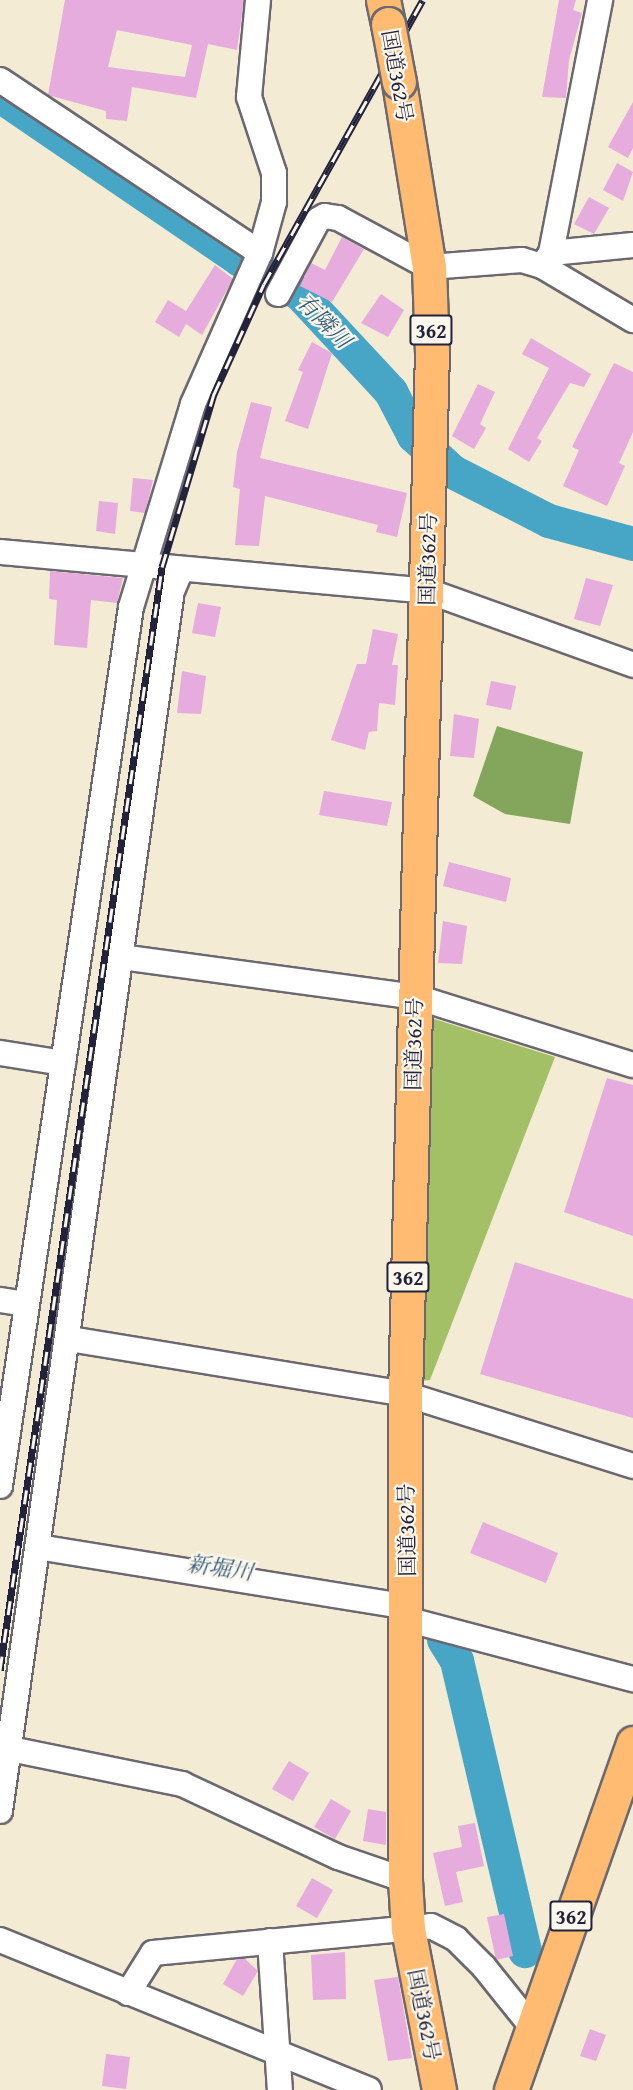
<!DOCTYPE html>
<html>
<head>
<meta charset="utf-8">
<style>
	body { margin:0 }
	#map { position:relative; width:633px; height:2090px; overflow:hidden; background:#f3ebd3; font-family:"Gentium Book Plus","Noto Serif JP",serif }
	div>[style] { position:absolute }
	.green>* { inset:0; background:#a4c067 }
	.forest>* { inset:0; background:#83a65c }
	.river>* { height:34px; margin:-17px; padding:0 17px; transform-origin:17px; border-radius:17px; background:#47a6c6 }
	.building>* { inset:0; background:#e6acde }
	.roads { filter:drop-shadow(2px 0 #6b6870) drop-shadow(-2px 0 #6b6870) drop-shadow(0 2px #6b6870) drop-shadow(0 -2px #6b6870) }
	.minor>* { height:24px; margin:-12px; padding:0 12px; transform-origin:12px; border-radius:12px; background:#fff }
	.highway>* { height:33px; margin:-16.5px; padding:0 16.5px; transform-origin:16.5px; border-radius:16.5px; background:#ffbb71 }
	.rail>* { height:7px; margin-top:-3.5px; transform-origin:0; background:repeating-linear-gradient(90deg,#fbf7ec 0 14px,#22223b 0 28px); box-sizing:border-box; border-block:2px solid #22223b }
	.bridges { filter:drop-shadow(2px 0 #6b6870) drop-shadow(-2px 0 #6b6870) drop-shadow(0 2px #6b6870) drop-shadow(0 -2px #6b6870) }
	.highway-bridge>* { height:33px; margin:-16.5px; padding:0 16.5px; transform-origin:16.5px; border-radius:16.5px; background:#ffbb71 }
	span { translate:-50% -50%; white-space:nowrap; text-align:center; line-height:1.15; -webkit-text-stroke:4.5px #fbf7ec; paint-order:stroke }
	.shield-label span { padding:2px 4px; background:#fbf7ec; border:2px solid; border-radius:4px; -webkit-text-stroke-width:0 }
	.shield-label { font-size:20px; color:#22223b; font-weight:700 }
	.street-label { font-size:21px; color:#22223b }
	.water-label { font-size:22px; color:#335d7a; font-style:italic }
</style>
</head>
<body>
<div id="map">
	<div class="green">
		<i style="clip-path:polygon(428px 1017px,555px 1057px,430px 1380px,405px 1383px)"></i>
	</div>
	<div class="forest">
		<i style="clip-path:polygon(497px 726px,583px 752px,570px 824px,505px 814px,473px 796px)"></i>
	</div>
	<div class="river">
		<i style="left:0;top:96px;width:291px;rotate:34.3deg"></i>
		<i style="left:240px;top:260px;width:69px;rotate:29.5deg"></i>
		<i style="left:300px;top:294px;width:134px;rotate:47.1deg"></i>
		<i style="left:391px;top:392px;width:50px;rotate:62.4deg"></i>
		<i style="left:414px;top:436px;width:53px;rotate:42.7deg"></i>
		<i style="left:453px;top:472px;width:108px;rotate:27deg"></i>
		<i style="left:549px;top:521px;width:87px;rotate:15.3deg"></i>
		<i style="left:444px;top:1640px;width:25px;rotate:58deg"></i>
		<i style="left:457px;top:1661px;width:298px;rotate:76.8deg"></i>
	</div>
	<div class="building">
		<i style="clip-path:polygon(evenodd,65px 0,244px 0,237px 50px,208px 44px,196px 98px,132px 87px,127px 121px,106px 119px,106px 111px,48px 95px,65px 0,117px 30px,192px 45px,185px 77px,108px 67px,117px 30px)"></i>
		<i style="clip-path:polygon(559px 0,576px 0,573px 10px,582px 13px,569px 60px,566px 98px,542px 97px)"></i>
		<i style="clip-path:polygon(633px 102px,633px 148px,628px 158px,608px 147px)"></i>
		<i style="clip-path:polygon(617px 163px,633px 172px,623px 201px,603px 190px)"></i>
		<i style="clip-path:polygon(589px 197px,609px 208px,594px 234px,574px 224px)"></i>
		<i style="clip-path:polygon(342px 237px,364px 249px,332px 302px,300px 286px,311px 263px,325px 270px)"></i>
		<i style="clip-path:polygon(215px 265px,233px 279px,202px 335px,186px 324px,179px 337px,155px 322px,168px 300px,186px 311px)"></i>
		<i style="clip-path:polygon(381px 294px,404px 310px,388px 337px,361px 323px)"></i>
		<i style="clip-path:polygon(531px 338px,591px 374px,584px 387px,570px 383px,537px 438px,542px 441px,529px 462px,508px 449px,549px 368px,522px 354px)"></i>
		<i style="clip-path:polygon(312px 342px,332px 353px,308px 429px,285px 421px,303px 372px,298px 370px)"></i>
		<i style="clip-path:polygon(614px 363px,633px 372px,633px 432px,619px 463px,625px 466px,607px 506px,563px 486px,579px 450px,572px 447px)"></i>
		<i style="clip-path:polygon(478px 384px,495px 392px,480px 424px,486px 428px,474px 449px,452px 436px)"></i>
		<i style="clip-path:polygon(251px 402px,272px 407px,260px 458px,407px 493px,397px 537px,376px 532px,378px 525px,265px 496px,259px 546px,235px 545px,240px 489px,233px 487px,237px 452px)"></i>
		<i style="clip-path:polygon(133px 478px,153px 480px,145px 513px,130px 511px)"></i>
		<i style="clip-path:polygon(99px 501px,118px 503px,115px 534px,96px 531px)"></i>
		<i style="clip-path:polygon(50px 571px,123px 578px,117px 603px,91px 600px,87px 648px,54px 645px,57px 600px,49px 599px)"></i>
		<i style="clip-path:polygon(586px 578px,613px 585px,600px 626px,574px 619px)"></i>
		<i style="clip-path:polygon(198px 603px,221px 607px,215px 637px,192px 633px)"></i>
		<i style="clip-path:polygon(373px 629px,398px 634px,392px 665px,398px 665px,395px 705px,379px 703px,377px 731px,369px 732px,365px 750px,331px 740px,357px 664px,366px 664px)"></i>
		<i style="clip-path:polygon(182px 671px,206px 676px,201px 714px,177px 713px)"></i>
		<i style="clip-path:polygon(491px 681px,516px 686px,511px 710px,486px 705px)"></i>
		<i style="clip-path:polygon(454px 714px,479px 719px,474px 758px,450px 756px)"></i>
		<i style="clip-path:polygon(324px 791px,392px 802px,387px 826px,319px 815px)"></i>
		<i style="clip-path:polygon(449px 862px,511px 878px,506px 902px,443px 886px)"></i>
		<i style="clip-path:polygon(443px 921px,467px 926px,462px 964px,438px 963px)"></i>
		<i style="clip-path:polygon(607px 1078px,633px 1085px,633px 1236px,564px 1212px)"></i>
		<i style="clip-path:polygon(515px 1262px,633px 1299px,633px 1418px,480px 1374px)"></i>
		<i style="clip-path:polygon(483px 1522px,558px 1553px,546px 1583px,470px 1553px)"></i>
		<i style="clip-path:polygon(289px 1761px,309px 1773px,293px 1801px,272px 1789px)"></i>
		<i style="clip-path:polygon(331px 1799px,351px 1811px,335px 1839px,314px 1827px)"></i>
		<i style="clip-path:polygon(368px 1809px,386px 1812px,386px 1845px,363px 1841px)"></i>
		<i style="clip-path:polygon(475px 1823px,484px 1866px,456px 1872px,463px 1902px,445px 1906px,433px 1853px,462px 1847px,458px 1826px)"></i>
		<i style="clip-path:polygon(312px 1878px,333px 1890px,317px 1918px,296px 1906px)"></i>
		<i style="clip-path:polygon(504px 1914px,513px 1956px,496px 1960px,487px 1917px)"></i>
		<i style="clip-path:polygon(345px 1952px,346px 1999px,313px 2000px,311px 1955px)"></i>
		<i style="clip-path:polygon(244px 1958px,258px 1971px,243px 1996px,223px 1984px,237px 1959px)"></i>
		<i style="clip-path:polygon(398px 1977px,412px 2058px,388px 2061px,374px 1980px)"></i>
		<i style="clip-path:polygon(590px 2029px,606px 2035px,596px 2061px,580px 2056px)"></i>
		<i style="clip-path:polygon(106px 2054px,130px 2057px,126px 2089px,102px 2086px)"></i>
	</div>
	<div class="roads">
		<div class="minor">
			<i style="left:0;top:80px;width:312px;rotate:33.6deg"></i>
			<i style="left:260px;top:253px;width:53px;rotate:-74.6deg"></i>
			<i style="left:274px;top:202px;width:29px;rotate:-90deg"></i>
			<i style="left:274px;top:173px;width:80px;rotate:-108.2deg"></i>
			<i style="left:249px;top:97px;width:97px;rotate:-84.7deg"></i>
			<i style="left:551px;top:253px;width:82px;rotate:-5.6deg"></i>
			<i style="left:542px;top:266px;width:16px;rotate:-55deg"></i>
			<i style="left:551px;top:253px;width:258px;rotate:-79deg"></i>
			<i style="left:278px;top:294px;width:84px;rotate:-61.6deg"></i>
			<i style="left:318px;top:220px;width:8px;rotate:-30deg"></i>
			<i style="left:325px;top:216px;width:13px;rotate:9deg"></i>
			<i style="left:338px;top:218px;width:103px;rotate:28.3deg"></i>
			<i style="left:429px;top:267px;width:93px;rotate:-4.3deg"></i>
			<i style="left:522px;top:260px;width:21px;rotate:17deg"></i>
			<i style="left:542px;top:266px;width:106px;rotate:30.7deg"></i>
			<i style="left:0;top:552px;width:430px;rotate:5.2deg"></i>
			<i style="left:428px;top:591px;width:218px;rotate:19.8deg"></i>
			<i style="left:121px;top:957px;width:298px;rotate:7.7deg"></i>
			<i style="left:416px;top:997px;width:227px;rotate:17.4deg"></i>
			<i style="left:0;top:1053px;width:64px;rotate:9deg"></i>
			<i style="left:0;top:1300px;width:26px;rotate:9deg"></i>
			<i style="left:70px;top:1339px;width:339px;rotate:9.3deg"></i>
			<i style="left:405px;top:1394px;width:239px;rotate:17.5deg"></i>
			<i style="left:0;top:1486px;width:889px;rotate:-81.52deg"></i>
			<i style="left:131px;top:607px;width:212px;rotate:-73deg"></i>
			<i style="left:193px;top:404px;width:165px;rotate:-66.1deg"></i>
			<i style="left:38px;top:1547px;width:375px;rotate:9.2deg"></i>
			<i style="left:409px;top:1620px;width:232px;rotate:14.8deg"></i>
			<i style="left:10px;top:1749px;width:176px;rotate:11.5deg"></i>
			<i style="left:182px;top:1784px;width:172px;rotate:25.1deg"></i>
			<i style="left:338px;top:1857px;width:71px;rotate:18.9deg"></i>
			<i style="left:0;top:1811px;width:1232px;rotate:-81.98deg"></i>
			<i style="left:172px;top:591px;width:23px;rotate:-67deg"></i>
			<i style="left:0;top:1940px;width:398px;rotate:22.1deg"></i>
			<i style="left:270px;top:1941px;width:149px;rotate:86.2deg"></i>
			<i style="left:128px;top:1993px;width:47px;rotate:-58deg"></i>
			<i style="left:153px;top:1953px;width:279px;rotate:-5.5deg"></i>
			<i style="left:431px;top:1926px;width:28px;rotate:27deg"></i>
			<i style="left:456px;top:1939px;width:40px;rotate:45deg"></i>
			<i style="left:484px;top:1967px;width:77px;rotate:51.3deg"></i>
		</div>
		<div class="highway">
			<i style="left:383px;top:0;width:25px;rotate:78deg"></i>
			<i style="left:399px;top:82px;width:187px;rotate:80.8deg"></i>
			<i style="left:429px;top:267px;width:84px;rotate:88deg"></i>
			<i style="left:432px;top:351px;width:1043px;rotate:91.48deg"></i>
			<i style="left:405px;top:1394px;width:486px;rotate:90deg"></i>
			<i style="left:405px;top:1880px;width:49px;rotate:86.5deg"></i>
			<i style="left:408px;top:1929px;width:164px;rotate:79.1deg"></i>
			<i style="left:511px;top:2090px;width:368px;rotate:-70.6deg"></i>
		</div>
	</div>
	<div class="rail">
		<i style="left:0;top:1670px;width:1115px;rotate:-81.64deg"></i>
		<i style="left:162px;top:567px;width:181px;rotate:-73.3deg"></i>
		<i style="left:214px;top:394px;width:121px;rotate:-65.6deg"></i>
		<i style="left:264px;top:284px;width:325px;rotate:-60.8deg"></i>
	</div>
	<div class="bridges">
		<div class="highway-bridge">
			<i style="left:388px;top:24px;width:59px;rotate:79.3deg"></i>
		</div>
	</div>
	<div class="shield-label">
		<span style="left:431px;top:330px">362</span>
		<span style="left:408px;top:1277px">362</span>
		<span style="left:571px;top:1916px">362</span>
	</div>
	<div class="street-label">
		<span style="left:397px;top:76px;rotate:80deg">国道362号</span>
		<span style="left:428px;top:559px;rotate:-89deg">国道362号</span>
		<span style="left:414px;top:1044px;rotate:-89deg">国道362号</span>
		<span style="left:407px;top:1530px;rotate:-91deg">国道362号</span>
		<span style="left:424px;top:2015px;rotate:79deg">国道362号</span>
	</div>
	<div class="water-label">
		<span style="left:324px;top:321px;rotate:45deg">有隣川</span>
		<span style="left:220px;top:1568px;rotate:8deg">新堀川</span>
	</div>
</div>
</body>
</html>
